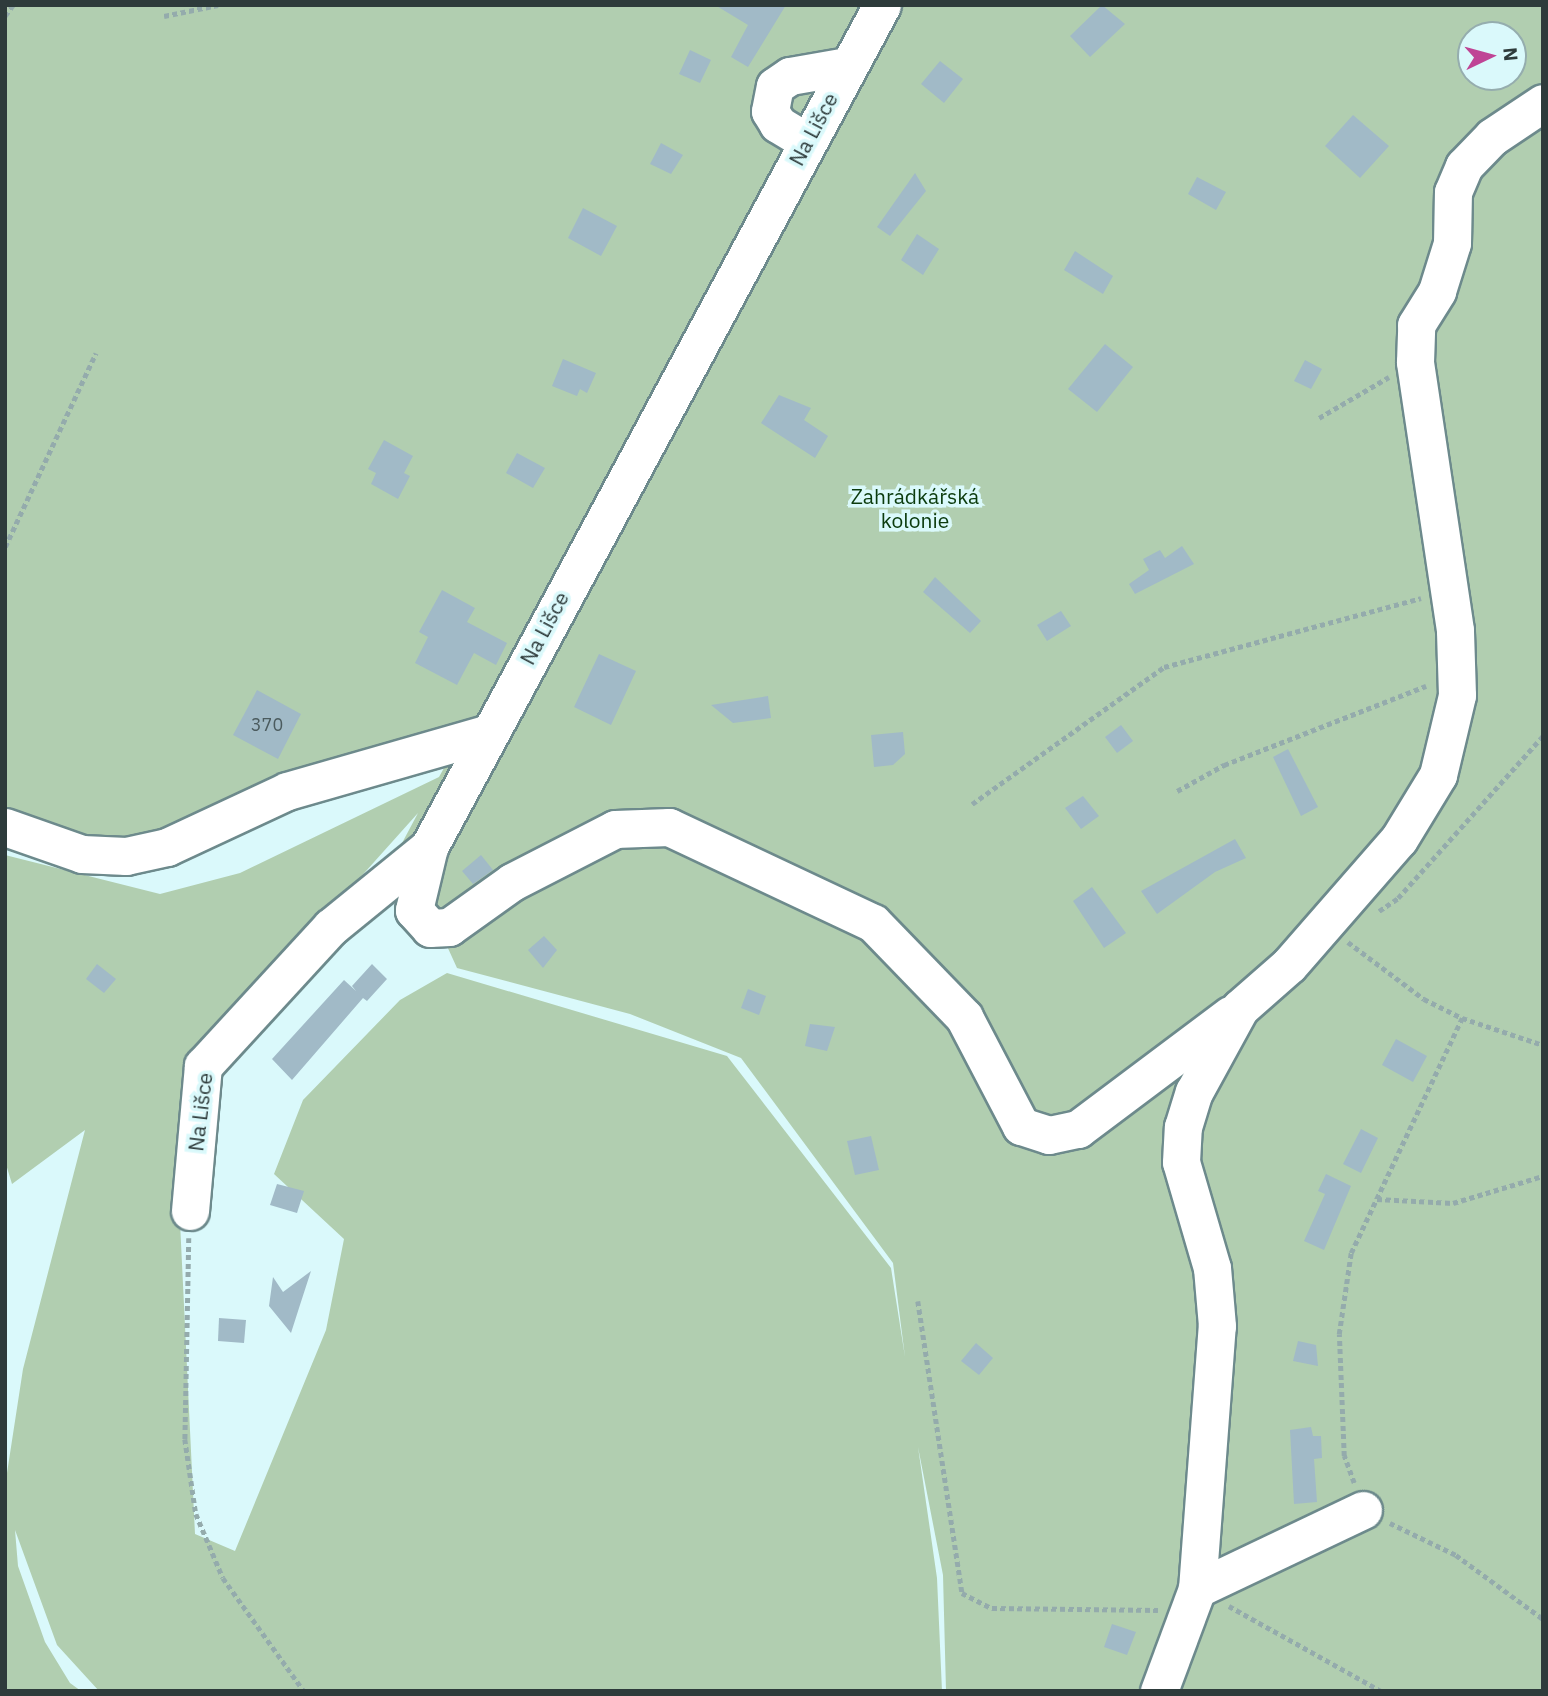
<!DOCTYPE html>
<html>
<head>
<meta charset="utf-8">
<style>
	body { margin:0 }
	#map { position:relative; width:1548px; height:1696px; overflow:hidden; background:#daf9fb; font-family:"IBM Plex Sans",sans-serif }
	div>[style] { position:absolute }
	.green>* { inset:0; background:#b1ceb0 }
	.building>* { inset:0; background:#a1bac7 }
	.path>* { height:4.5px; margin-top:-2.25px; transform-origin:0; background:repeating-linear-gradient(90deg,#94abac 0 5px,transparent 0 8.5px) }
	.roads { filter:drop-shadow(2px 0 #6d8a8c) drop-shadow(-2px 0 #6d8a8c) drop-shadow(0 2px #6d8a8c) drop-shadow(0 -2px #6d8a8c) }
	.minor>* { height:37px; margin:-18.5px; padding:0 18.5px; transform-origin:18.5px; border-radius:18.5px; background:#fff }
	span { translate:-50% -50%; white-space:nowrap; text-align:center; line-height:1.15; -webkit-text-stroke:7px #daf9fb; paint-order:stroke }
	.number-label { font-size:18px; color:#4b5b5e }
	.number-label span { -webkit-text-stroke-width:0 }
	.street-label { font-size:21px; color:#2e3b3b }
	.park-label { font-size:21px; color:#0b3b0d }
	.frame { position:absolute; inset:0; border:7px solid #2e3b3b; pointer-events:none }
	.north { position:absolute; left:1457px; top:21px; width:70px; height:70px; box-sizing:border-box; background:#daf9fb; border:2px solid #95adae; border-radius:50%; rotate:85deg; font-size:19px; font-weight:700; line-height:28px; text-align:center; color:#2e3b3b }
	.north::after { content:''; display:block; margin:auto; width:24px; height:32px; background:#bf4495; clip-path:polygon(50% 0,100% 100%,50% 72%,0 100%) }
</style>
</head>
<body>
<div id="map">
	<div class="green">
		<i style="clip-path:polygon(evenodd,5px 5px,1543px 5px,1543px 1691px,946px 1691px,943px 1575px,918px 1447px,937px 1578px,942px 1691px,99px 1691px,57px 1645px,15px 1530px,18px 1566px,45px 1642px,70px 1683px,81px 1691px,5px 1691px,5px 1466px,7px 1473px,23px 1369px,85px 1130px,12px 1184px,5px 1161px,5px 855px,160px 894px,240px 873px,439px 777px,464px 732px,128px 843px,81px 841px,5px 821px,5px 5px,1471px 35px,1513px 35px,1513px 77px,1471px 77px,1471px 35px,5px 5px,418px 813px,401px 845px,457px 968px,630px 1014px,741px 1058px,893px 1263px,905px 1357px,891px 1268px,727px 1056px,447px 973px,400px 1000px,303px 1100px,274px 1174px,344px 1239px,326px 1330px,235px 1551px,195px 1534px,180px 1222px,195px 1062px,418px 813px)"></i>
	</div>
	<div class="building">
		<i style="clip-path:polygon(715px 5px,786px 5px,748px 67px,731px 57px,748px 25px)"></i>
		<i style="clip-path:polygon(1102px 5px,1125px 24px,1090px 57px,1070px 36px)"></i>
		<i style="clip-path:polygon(690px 50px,711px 60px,700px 83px,679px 74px)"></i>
		<i style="clip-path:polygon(940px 61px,963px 79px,944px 103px,921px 84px)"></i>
		<i style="clip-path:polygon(1353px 115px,1389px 146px,1360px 178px,1325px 146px)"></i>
		<i style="clip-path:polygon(661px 143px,683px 155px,671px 174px,650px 164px)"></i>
		<i style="clip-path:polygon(915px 173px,926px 191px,890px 236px,877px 227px)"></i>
		<i style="clip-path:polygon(1197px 177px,1226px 192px,1216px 210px,1188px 194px)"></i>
		<i style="clip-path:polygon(583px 208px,617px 226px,601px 256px,568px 238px)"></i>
		<i style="clip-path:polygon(917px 234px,939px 249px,923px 275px,901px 260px)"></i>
		<i style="clip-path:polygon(1075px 251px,1113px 276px,1103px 294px,1064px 270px)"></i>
		<i style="clip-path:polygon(1105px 344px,1133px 367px,1097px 412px,1068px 389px)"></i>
		<i style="clip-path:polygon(563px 359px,596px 373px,587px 393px,580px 389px,577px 396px,552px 386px)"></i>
		<i style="clip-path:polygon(1305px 360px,1322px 369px,1311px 389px,1294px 381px)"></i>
		<i style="clip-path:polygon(779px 395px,811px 408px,804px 420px,828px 436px,815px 458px,761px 423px)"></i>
		<i style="clip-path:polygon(384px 440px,413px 456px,404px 473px,410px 476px,398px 499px,371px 484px,376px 473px,368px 469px)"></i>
		<i style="clip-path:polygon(517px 453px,545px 468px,533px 488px,506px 473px)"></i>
		<i style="clip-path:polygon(1182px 546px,1194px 564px,1135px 594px,1129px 584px,1149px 570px,1143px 559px,1160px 550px,1165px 558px)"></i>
		<i style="clip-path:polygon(935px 577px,981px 621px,970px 633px,923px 592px)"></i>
		<i style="clip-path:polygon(442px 590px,475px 608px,467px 622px,507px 643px,496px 665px,474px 653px,457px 685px,415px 663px,428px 637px,419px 632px)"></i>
		<i style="clip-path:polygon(1061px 611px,1071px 626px,1047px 641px,1037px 625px)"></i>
		<i style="clip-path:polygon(599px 654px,636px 671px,611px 725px,574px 707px)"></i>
		<i style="clip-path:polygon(257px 690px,301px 714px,278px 759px,233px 735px)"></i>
		<i style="clip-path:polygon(768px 696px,771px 718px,733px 723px,711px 705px)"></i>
		<i style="clip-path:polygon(1121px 725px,1133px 741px,1117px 753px,1105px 737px)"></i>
		<i style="clip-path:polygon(903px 732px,905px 754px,893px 765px,874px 767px,871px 735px)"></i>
		<i style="clip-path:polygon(1288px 749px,1318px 807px,1301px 816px,1273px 757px)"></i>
		<i style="clip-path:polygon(1083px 796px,1099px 816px,1081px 829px,1065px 808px)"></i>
		<i style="clip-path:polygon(1235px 839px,1246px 858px,1215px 872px,1157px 914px,1141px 891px)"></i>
		<i style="clip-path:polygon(481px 855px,493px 870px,473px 884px,462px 871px)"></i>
		<i style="clip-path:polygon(1092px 887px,1126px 933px,1104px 948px,1073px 901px)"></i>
		<i style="clip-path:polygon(544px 936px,557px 950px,543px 968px,528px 950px)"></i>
		<i style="clip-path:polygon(97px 964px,116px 979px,104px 993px,86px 979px)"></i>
		<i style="clip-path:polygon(372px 964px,387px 979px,367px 1001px,363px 998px,292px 1080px,272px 1059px,344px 980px,356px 991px,352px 986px)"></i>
		<i style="clip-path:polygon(748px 989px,766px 996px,759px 1015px,741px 1008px)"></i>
		<i style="clip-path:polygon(810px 1024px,835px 1027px,827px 1051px,805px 1046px)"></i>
		<i style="clip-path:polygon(1396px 1039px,1427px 1056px,1413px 1082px,1382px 1065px)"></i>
		<i style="clip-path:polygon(1361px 1129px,1378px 1138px,1361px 1173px,1343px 1164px)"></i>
		<i style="clip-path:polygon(871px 1136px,879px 1170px,855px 1175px,847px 1141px)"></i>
		<i style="clip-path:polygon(1326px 1174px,1351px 1186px,1324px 1250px,1304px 1241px,1325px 1194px,1318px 1191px)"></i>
		<i style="clip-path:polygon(277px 1184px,304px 1191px,297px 1213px,270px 1205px)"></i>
		<i style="clip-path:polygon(311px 1271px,299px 1308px,291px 1333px,269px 1306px,273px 1277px,283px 1292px)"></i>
		<i style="clip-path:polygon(219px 1318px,246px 1320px,244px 1343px,218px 1341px)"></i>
		<i style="clip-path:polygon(1298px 1341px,1316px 1345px,1318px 1366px,1293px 1361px)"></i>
		<i style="clip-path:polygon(976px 1343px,993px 1358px,979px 1375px,961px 1361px)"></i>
		<i style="clip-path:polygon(1311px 1427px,1313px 1436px,1321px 1436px,1322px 1458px,1314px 1459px,1317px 1502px,1294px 1504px,1290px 1430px)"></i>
		<i style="clip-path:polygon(1112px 1624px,1136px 1632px,1127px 1655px,1104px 1647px)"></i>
	</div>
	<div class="path">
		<i style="left:5px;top:16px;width:14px;rotate:-54deg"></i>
		<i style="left:164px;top:16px;width:55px;rotate:-11.5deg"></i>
		<i style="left:1319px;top:418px;width:81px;rotate:-30.4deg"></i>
		<i style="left:5px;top:547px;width:214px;rotate:-64.9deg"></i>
		<i style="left:1177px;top:791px;width:54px;rotate:-29deg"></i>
		<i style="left:1224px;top:765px;width:217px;rotate:-21.4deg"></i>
		<i style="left:972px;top:804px;width:236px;rotate:-35.5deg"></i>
		<i style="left:1164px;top:667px;width:266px;rotate:-15deg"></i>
		<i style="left:1379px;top:911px;width:23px;rotate:-34deg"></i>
		<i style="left:1398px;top:898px;width:217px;rotate:-48.2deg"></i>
		<i style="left:1348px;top:942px;width:95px;rotate:36.9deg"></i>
		<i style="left:1424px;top:999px;width:42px;rotate:26.6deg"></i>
		<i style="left:1462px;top:1018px;width:85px;rotate:18.4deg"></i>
		<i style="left:1377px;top:1199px;width:76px;rotate:3deg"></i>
		<i style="left:1453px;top:1203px;width:94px;rotate:-16.7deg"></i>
		<i style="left:189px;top:1238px;width:201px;rotate:91.1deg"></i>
		<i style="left:185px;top:1439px;width:76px;rotate:81.7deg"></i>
		<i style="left:196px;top:1514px;width:69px;rotate:67.1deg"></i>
		<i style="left:223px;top:1578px;width:139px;rotate:54.4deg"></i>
		<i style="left:918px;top:1301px;width:295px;rotate:81.4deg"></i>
		<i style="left:962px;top:1593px;width:34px;rotate:27deg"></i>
		<i style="left:992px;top:1608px;width:166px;rotate:0.7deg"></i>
		<i style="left:1354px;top:1483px;width:29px;rotate:-110deg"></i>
		<i style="left:1344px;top:1456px;width:122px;rotate:-92.3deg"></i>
		<i style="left:1339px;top:1334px;width:82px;rotate:-81.6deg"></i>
		<i style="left:1351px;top:1253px;width:260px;rotate:-64.7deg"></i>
		<i style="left:1390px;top:1523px;width:73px;rotate:25.9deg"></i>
		<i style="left:1456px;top:1555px;width:108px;rotate:36.3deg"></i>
		<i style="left:1229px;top:1606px;width:174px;rotate:29.2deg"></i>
	</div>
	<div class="roads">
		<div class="minor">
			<i style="left:806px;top:141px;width:33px;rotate:-149deg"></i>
			<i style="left:778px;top:124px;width:15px;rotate:-122deg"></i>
			<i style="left:770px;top:111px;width:25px;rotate:-79deg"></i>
			<i style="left:775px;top:86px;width:18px;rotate:-34deg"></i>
			<i style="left:790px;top:76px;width:58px;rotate:-10deg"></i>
			<i style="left:5px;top:827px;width:82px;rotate:19.3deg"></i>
			<i style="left:82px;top:854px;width:44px;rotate:2.6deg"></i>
			<i style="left:126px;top:856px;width:42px;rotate:-12.4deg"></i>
			<i style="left:167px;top:847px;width:132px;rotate:-25deg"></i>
			<i style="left:287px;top:791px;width:207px;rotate:-16deg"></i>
			<i style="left:429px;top:847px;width:65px;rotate:103.4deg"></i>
			<i style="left:414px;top:910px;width:24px;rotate:48deg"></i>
			<i style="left:430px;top:928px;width:19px;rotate:-3deg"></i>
			<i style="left:449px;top:927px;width:77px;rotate:-35.5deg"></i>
			<i style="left:512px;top:882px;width:116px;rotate:-27.2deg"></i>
			<i style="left:615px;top:829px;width:54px;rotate:-2.1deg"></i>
			<i style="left:669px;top:827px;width:225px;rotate:25.2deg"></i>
			<i style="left:873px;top:923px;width:131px;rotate:45.9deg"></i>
			<i style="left:964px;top:1017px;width:123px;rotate:62.4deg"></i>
			<i style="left:1021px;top:1126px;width:29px;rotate:18deg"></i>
			<i style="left:1049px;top:1135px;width:30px;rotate:-12deg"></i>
			<i style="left:1078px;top:1129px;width:190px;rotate:-36.9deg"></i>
			<i style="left:190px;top:1211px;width:146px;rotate:-84.9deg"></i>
			<i style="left:203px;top:1066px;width:189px;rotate:-47.4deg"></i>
			<i style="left:331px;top:927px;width:127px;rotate:-39.2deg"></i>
			<i style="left:429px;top:847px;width:956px;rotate:-61.72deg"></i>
			<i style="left:1363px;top:1510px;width:184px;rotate:154.6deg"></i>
			<i style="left:1197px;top:1589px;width:264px;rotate:-85.7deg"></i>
			<i style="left:1217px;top:1326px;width:58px;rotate:-94.9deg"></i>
			<i style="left:1212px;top:1268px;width:110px;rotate:-106.3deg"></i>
			<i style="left:1181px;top:1162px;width:35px;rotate:-87deg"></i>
			<i style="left:1183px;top:1127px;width:37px;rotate:-73deg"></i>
			<i style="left:1194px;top:1092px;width:96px;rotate:-61.3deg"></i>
			<i style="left:1240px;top:1008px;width:65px;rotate:-41.3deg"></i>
			<i style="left:1289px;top:965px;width:167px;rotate:-48.9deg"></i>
			<i style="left:1399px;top:839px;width:75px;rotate:-58.6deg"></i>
			<i style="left:1438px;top:775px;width:82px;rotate:-76.6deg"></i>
			<i style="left:1457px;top:695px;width:65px;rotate:-91.8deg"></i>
			<i style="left:1455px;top:630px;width:271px;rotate:-98.5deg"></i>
			<i style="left:1415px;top:362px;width:37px;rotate:-88deg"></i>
			<i style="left:1416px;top:325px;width:40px;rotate:-58deg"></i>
			<i style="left:1437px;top:291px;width:50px;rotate:-72.6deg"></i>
			<i style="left:1452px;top:243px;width:51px;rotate:-88.9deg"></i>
			<i style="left:1453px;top:192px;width:28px;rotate:-67deg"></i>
			<i style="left:1464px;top:166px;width:40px;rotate:-46deg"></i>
			<i style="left:1492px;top:137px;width:61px;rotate:-33.7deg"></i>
			<i style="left:1159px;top:1691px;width:109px;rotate:-69.6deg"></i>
		</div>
	</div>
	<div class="number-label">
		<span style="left:267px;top:725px">370</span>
	</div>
	<div class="street-label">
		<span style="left:813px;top:129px;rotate:-62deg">Na Lišce</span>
		<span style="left:544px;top:628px;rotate:-62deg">Na Lišce</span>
		<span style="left:200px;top:1112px;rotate:-83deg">Na Lišce</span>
	</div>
	<div class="park-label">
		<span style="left:915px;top:508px">Zahrádkářská<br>kolonie</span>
	</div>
	<div class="frame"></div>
	<div class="north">N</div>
</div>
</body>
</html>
